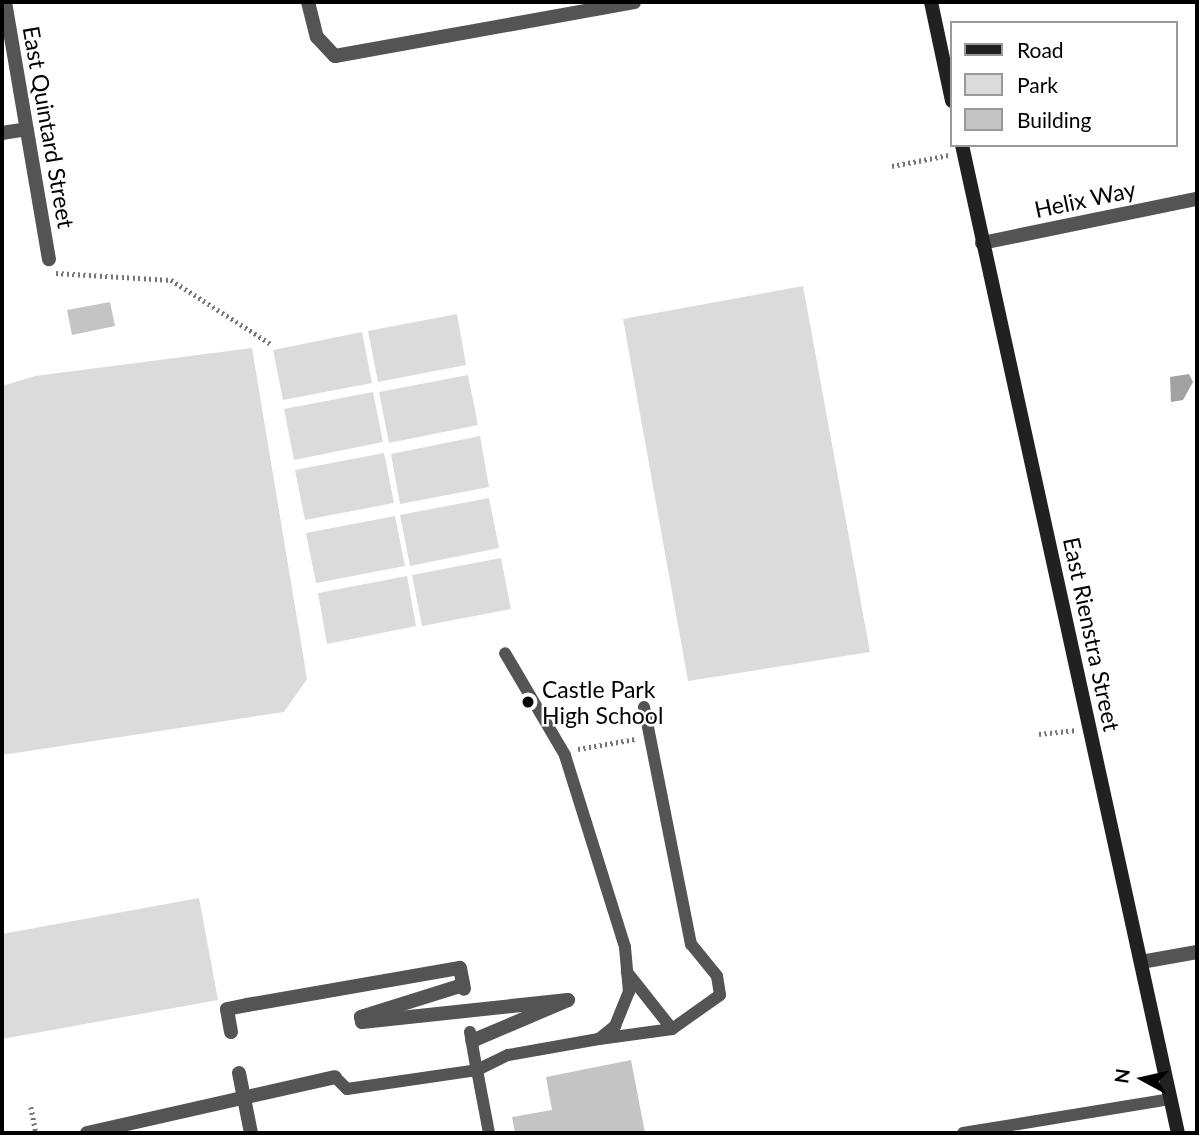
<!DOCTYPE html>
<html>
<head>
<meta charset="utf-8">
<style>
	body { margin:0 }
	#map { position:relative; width:1199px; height:1135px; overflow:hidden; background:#fff; font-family:Lato,sans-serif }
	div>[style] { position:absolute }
	.green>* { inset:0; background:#dbdbdb }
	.water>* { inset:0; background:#a2a2a2 }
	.building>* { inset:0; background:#c4c4c4 }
	.path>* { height:4.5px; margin-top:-2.25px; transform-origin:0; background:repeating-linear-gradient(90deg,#767676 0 2px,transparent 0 5.5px) }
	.lane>* { height:12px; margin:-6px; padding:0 6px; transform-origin:6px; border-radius:6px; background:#545454 }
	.street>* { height:14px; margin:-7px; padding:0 7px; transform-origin:7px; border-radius:7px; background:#545454 }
	.secondary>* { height:14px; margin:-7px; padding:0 7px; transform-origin:7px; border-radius:7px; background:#212121 }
	.dots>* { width:19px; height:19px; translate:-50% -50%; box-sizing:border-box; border:4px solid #fff; border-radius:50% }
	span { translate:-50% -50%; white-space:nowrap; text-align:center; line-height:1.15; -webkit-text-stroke:5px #fff; paint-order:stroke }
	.street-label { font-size:23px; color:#000 }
	.poi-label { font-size:23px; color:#000 }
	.left { translate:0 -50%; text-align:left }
	.frame { position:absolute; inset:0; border:4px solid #000; pointer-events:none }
	.legend { position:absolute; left:950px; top:21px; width:228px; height:126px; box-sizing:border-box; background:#fff; border:2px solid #999; margin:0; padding:9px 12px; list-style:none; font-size:21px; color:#000 }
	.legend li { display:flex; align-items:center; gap:14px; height:35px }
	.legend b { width:35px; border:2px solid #999 }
	.north { position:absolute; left:1108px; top:1044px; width:70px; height:70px; -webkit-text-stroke:5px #fff; paint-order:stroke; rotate:278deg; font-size:19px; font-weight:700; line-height:28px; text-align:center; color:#000 }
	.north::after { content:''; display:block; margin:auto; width:24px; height:32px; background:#000; clip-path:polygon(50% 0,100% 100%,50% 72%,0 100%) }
</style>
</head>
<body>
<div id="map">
	<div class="green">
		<i style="clip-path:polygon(803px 286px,870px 652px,688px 681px,623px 319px)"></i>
		<i style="clip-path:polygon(457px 314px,466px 365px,378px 382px,368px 331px)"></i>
		<i style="clip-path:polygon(362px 332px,372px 383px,283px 400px,273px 350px)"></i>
		<i style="clip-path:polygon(252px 348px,307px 679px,284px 712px,2px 755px,2px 386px,35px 376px)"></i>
		<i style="clip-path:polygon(468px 375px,478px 425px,389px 443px,379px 392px)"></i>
		<i style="clip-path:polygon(373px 392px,383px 442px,294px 460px,284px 409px)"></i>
		<i style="clip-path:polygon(480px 436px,489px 487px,400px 504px,391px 454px)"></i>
		<i style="clip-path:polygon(384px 453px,394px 503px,305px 520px,295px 470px)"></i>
		<i style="clip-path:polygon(489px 498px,499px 548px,410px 566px,400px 515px)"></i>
		<i style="clip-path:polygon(395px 516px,405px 566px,316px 583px,306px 533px)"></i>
		<i style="clip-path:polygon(501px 558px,511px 609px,422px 626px,412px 575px)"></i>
		<i style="clip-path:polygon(407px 576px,416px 626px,327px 644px,318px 593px)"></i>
		<i style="clip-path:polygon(199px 898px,218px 1000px,2px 1039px,2px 934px)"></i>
	</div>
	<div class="water">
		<i style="clip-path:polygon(1189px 374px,1193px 382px,1183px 400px,1171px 402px,1170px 377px)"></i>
	</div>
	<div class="building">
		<i style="clip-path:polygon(110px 302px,115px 326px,72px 335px,67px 310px)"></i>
		<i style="clip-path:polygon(631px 1060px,645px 1133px,515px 1133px,512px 1117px,552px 1110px,546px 1077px)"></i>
	</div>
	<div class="path">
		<i style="left:892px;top:166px;width:58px;rotate:-10.9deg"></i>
		<i style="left:56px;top:273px;width:115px;rotate:3.5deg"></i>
		<i style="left:171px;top:280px;width:119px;rotate:32.6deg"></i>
		<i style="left:1039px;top:734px;width:36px;rotate:-6deg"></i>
		<i style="left:578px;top:749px;width:58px;rotate:-10deg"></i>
		<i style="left:31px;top:1107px;width:26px;rotate:79deg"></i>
	</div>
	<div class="lane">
		<i style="left:644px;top:707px;width:242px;rotate:78.8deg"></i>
		<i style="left:691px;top:944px;width:41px;rotate:50.9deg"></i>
		<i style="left:717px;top:976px;width:19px;rotate:81deg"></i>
		<i style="left:720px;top:995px;width:59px;rotate:144.7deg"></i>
		<i style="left:470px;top:1032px;width:39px;rotate:80deg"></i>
		<i style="left:477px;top:1070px;width:34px;rotate:-26deg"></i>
		<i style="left:508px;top:1055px;width:92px;rotate:-10deg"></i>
		<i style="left:599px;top:1039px;width:21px;rotate:-39deg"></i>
		<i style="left:615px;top:1026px;width:37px;rotate:-68deg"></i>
		<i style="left:629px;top:992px;width:45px;rotate:-95.1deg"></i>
		<i style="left:625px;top:947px;width:201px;rotate:-107.4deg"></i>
		<i style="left:565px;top:755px;width:118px;rotate:-120.5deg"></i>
		<i style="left:599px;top:1039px;width:74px;rotate:-7.8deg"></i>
		<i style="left:672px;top:1029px;width:73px;rotate:-128.3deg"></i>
		<i style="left:335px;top:1077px;width:17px;rotate:45deg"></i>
		<i style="left:347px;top:1089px;width:131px;rotate:-8.3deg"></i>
		<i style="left:477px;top:1070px;width:64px;rotate:79.2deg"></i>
		<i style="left:963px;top:1133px;width:211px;rotate:-9.3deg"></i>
	</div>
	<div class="street">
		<i style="left:5px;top:2px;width:261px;rotate:80.3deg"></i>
		<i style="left:308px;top:2px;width:36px;rotate:76deg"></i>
		<i style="left:317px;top:37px;width:26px;rotate:47deg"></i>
		<i style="left:335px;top:56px;width:304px;rotate:-10.2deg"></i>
		<i style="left:2px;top:133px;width:25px;rotate:-9deg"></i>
		<i style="left:982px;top:243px;width:219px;rotate:-11.6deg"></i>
		<i style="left:1141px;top:962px;width:57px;rotate:-10.1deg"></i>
		<i style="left:463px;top:985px;width:107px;rotate:162.6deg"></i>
		<i style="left:361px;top:1017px;width:5px;rotate:79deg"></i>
		<i style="left:362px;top:1022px;width:207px;rotate:-6.1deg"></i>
		<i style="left:568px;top:1000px;width:104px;rotate:156.9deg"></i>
		<i style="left:231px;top:1032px;width:23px;rotate:-100deg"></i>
		<i style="left:227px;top:1009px;width:20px;rotate:-11deg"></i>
		<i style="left:247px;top:1005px;width:216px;rotate:-9.9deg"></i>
		<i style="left:460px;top:968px;width:21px;rotate:79deg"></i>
		<i style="left:239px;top:1073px;width:61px;rotate:78.7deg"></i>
		<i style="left:87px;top:1133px;width:254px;rotate:-12.7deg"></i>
	</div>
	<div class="secondary">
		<i style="left:931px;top:2px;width:101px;rotate:78deg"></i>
		<i style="left:962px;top:145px;width:1011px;rotate:77.67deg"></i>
	</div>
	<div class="dots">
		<i style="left:528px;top:702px;background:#000"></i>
	</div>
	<div class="street-label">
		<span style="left:49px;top:127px;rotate:80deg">East Quintard Street</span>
		<span style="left:1085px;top:199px;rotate:-12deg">Helix Way</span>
		<span style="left:1092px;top:634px;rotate:78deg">East Rienstra Street</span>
	</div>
	<div class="poi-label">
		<span class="left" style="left:542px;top:702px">Castle Park<br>High School</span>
	</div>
	<div class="frame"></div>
	<ul class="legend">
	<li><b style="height:9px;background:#212121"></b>Road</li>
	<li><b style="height:19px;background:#dbdbdb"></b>Park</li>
	<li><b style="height:19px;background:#c4c4c4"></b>Building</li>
	</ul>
	<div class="north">N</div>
</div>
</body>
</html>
